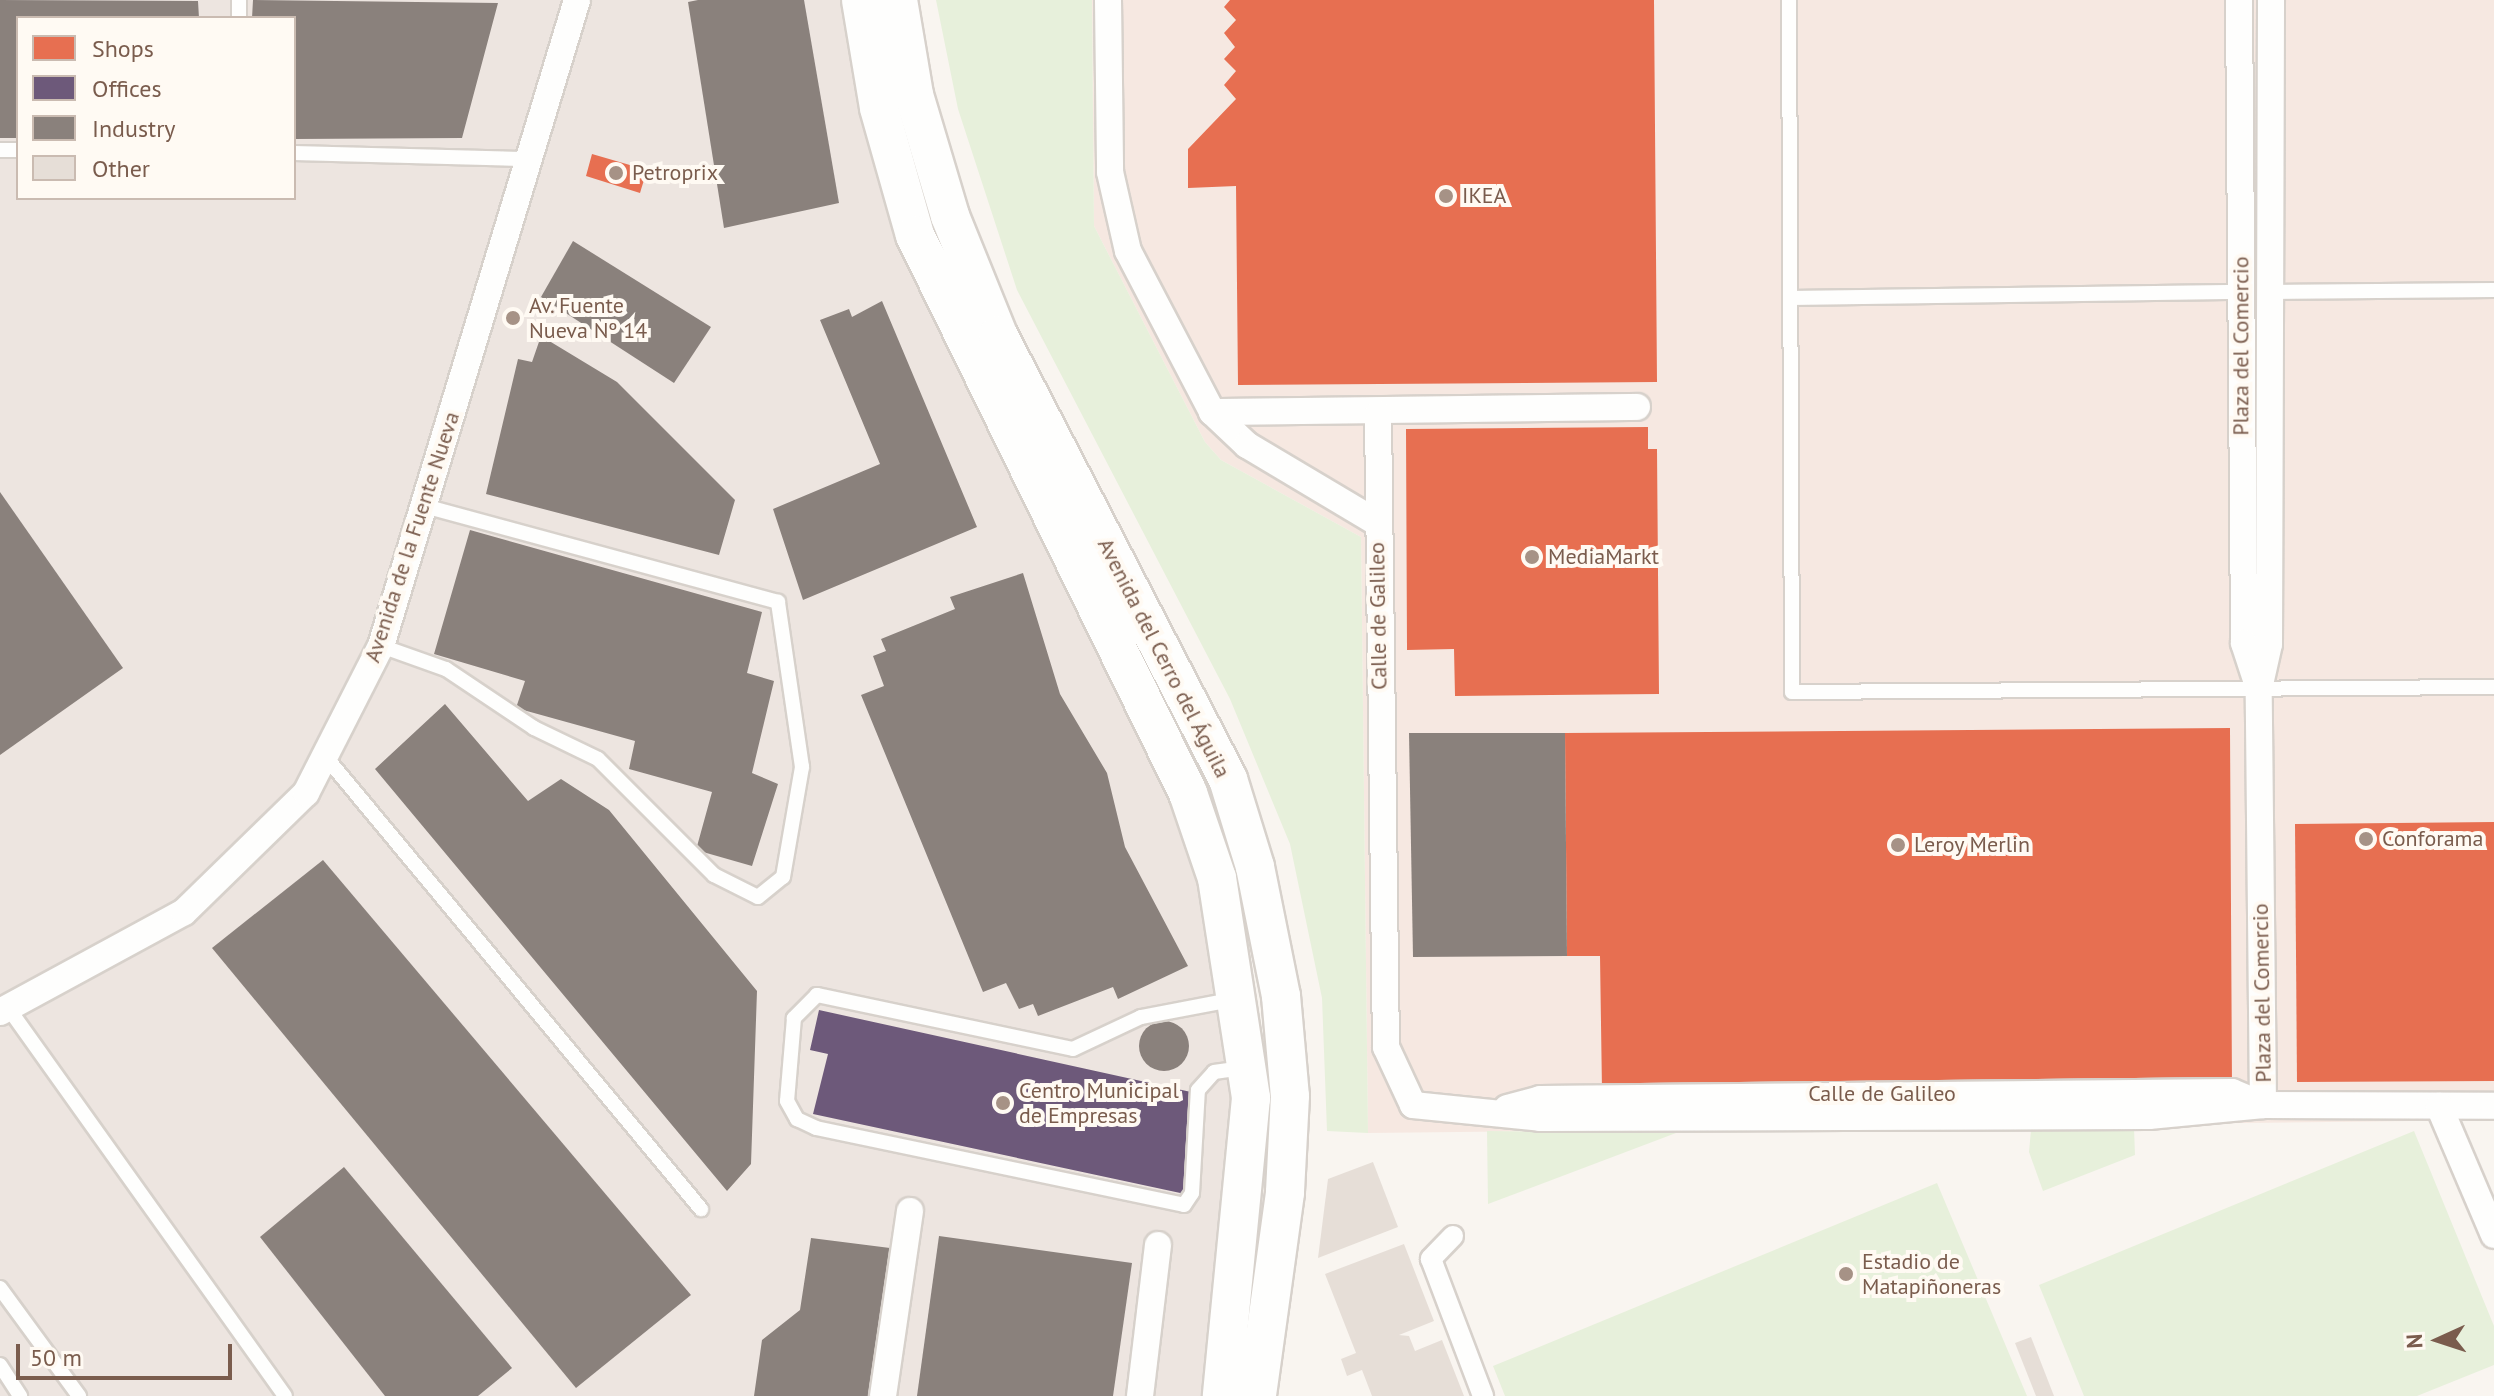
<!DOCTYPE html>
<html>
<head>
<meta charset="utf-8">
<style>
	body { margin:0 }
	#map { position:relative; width:2494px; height:1396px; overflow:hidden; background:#f9f5f0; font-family:"PT Sans",sans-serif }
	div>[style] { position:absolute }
	.commercial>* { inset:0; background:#f6e8e1 }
	.industrial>* { inset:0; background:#ede5e0 }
	.green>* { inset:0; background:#e7f0db }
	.shops>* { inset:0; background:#e76f51 }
	.offices>* { inset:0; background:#6d597a }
	.industry>* { inset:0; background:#8a817c }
	.round { border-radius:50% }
	.building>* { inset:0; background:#e6ded7 }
	.roads { filter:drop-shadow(2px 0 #d7d1cb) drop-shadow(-2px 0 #d7d1cb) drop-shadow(0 2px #d7d1cb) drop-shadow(0 -2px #d7d1cb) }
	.service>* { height:14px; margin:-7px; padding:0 7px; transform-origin:7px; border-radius:7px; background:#fefefd }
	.pedestrian>* { height:20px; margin:-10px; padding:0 10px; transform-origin:10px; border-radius:10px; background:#fefefd }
	.minor>* { height:26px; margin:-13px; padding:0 13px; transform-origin:13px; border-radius:13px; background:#fefefd }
	.secondary>* { height:38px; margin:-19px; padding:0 19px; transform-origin:19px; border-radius:19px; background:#fefefd }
	.dots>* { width:22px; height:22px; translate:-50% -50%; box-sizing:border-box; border:4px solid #fffaf3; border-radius:50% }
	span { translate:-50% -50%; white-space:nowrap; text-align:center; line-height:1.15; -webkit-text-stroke:8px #fffaf3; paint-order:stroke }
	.poi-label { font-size:22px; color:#7a5c4d }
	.left { translate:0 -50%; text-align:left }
	.street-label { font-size:22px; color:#7a5c4d }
	.legend { position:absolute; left:16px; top:16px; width:280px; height:184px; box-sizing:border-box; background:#fffaf3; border:2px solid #cabbb1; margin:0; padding:10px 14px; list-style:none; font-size:24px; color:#7a5c4d }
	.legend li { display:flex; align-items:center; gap:16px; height:40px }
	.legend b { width:40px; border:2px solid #cabbb1 }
	.north { position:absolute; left:2398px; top:1300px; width:80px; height:80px; -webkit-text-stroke:6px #fffaf3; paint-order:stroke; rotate:267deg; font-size:22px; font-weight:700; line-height:32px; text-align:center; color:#7a5c4d }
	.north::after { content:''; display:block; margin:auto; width:28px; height:36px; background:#7a5c4d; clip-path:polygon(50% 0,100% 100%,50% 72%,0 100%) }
	.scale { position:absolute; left:16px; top:1344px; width:216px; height:36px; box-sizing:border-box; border:4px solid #7a5c4d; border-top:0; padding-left:10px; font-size:24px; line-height:28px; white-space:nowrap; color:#7a5c4d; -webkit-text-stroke:6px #fffaf3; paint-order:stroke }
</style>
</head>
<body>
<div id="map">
	<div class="commercial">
		<i style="clip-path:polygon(1092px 0,2494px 0,2494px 1120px,1368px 1133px,1361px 537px,1221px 460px,1205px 442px,1094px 226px)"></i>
	</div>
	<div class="industrial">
		<i style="clip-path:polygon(evenodd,0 0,861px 0,915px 235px,1188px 793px,1240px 998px,1222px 1396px,0 1396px,0 0,18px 18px,294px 18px,294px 198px,18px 198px,18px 18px)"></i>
	</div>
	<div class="green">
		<i style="clip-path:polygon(936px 0,1092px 0,1094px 226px,1205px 442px,1221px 460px,1361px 537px,1368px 1133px,1327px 1131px,1322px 998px,1290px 844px,1230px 699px,1017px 290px,958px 109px)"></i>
		<i style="clip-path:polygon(2134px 1128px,2135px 1155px,2043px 1191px,2029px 1152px,2031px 1130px)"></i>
		<i style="clip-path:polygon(1487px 1131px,1676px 1133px,1488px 1204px)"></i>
		<i style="clip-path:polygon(2414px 1131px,2494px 1326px,2494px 1365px,2417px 1396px,2084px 1396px,2039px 1285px)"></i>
		<i style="clip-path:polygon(1937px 1183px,2027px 1396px,1505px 1396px,1493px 1366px)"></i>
	</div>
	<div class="shops">
		<i style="clip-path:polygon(1230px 0,1654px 0,1657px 382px,1238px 385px,1236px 186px,1188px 188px,1188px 149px,1236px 99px,1224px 85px,1236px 71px,1224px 59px,1235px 47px,1224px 33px,1236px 20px,1224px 7px)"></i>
		<i style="clip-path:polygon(592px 154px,647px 170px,640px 193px,586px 176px)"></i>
		<i style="clip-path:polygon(1648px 427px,1648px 449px,1657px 449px,1659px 694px,1455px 696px,1454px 649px,1407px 650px,1406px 429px)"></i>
		<i style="clip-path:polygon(2230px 728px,2232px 1087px,1602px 1091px,1600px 956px,1567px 956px,1565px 733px)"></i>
		<i style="clip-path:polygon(2494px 822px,2494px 1081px,2297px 1082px,2295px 824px)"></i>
	</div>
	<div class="offices">
		<i style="clip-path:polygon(819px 1010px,1191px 1092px,1185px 1194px,813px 1114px,828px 1054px,810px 1050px)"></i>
	</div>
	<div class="industry">
		<i style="clip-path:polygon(0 0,198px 1px,199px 18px,18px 18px,18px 138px,0 138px)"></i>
		<i style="clip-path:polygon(253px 0,498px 3px,462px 138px,294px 139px,294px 18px,252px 18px)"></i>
		<i style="clip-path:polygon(698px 0,804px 0,839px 203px,724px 228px,688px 2px)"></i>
		<i style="clip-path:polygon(573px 241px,711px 327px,674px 383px,541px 297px)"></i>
		<i style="clip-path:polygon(882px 301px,977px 527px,803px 600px,773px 509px,880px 464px,820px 320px,849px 309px,852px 317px)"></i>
		<i style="clip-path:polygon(541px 336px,617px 382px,735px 500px,719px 555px,486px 494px,518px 359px,532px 362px)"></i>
		<i style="clip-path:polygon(0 492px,123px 668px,0 755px)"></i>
		<i style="clip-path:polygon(470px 530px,762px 612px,747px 673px,774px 681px,752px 773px,778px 784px,752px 866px,696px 850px,712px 792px,629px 769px,635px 741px,516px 708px,525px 681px,434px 654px)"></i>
		<i style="clip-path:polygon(1023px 573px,1060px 694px,1107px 773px,1125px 847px,1188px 966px,1118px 999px,1113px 987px,1038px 1016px,1033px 1004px,1019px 1009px,1006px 983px,983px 992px,861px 695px,884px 686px,873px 656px,886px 651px,881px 639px,955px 609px,950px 597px)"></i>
		<i style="clip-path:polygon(445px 704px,528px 801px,561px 779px,609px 810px,757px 991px,751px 1164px,727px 1191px,375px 769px)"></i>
		<i style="clip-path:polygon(1409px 733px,1565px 733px,1567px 956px,1413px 957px)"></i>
		<i style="clip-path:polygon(323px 860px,691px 1295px,576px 1388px,212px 948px)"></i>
		<i class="round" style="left:1139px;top:1021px;width:50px;height:50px"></i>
		<i style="clip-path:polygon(344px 1167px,512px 1368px,478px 1396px,385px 1396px,260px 1237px)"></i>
		<i style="clip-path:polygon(939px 1236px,1132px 1263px,1113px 1396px,917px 1396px)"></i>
		<i style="clip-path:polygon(811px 1238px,890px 1248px,869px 1396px,754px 1396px,762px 1340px,800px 1310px)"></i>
	</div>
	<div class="building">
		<i style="clip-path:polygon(1373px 1162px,1398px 1227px,1318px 1258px,1328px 1179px)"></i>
		<i style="clip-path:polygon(1404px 1244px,1434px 1321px,1399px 1335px,1409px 1336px,1415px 1351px,1442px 1340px,1464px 1396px,1372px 1396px,1362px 1370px,1347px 1376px,1341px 1359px,1356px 1353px,1325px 1274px)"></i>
		<i style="clip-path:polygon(2031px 1337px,2054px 1396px,2036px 1396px,2015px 1343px)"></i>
	</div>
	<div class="roads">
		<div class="service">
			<i style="left:1789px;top:0;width:692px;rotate:89.75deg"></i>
			<i style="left:1792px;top:692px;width:702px;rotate:-0.41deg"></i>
			<i style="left:239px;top:18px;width:18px;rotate:-90deg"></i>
			<i style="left:0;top:150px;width:18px"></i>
			<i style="left:294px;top:153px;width:236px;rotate:1.5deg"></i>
			<i style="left:2266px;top:292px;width:228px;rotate:-0.5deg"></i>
			<i style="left:1790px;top:298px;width:456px;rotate:-0.8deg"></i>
			<i style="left:381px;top:646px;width:69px;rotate:19.5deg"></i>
			<i style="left:446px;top:669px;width:106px;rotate:33.8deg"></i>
			<i style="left:534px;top:728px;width:71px;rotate:25.8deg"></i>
			<i style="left:598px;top:759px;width:164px;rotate:45deg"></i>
			<i style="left:714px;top:875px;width:49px;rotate:26.6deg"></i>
			<i style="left:758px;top:897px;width:32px;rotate:-39deg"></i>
			<i style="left:783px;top:877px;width:112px;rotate:-80.2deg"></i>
			<i style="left:802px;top:767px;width:167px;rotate:-98.3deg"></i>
			<i style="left:778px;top:602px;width:370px;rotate:-164.8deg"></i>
			<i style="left:325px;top:756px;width:589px;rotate:50.31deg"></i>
			<i style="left:1236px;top:999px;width:97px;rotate:169.3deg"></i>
			<i style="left:1141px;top:1017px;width:75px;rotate:154.8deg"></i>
			<i style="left:1073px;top:1049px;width:262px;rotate:-168.1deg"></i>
			<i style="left:817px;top:995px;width:33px;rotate:135deg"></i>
			<i style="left:794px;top:1018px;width:83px;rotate:94.8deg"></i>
			<i style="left:787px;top:1101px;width:21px;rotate:61deg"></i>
			<i style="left:797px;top:1119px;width:21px;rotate:25deg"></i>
			<i style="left:816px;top:1128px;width:376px;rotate:11.8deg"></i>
			<i style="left:1184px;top:1205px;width:14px;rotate:-56deg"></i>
			<i style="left:1192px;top:1193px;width:103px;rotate:-86.7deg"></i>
			<i style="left:1198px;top:1090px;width:24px;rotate:-48deg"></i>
			<i style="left:1214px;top:1072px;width:29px;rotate:-8deg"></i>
			<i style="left:9px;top:1009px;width:475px;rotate:54.5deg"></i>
			<i style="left:0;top:1288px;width:134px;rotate:53.8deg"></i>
			<i style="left:0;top:1365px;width:37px;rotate:57deg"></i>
		</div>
		<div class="pedestrian">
			<i style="left:1453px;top:1236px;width:32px;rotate:134deg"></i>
			<i style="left:1431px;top:1259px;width:147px;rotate:69.2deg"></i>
		</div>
		<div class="minor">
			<i style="left:1108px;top:0;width:172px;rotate:89.3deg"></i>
			<i style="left:1110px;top:172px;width:81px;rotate:77.2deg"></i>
			<i style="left:1128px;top:251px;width:182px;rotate:62.4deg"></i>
			<i style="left:1212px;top:412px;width:48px;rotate:43.3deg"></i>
			<i style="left:1247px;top:445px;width:150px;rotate:30.8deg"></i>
			<i style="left:2239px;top:0;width:643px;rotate:89.55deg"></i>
			<i style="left:2244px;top:643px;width:48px;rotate:71.9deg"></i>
			<i style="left:1212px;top:412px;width:425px;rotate:-0.7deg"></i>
			<i style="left:1378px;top:414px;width:633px;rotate:89.28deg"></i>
			<i style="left:1386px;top:1047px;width:64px;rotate:65deg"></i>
			<i style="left:1413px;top:1105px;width:128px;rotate:5.8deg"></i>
			<i style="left:1540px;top:1118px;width:609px;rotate:-0.19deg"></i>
			<i style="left:2149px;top:1116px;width:115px;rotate:-5.5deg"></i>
			<i style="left:2263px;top:1105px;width:231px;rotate:0.2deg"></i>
			<i style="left:0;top:1012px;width:209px;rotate:-28.5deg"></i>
			<i style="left:184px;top:912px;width:170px;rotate:-44.3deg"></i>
			<i style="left:306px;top:793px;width:165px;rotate:-63deg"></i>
			<i style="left:381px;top:646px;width:675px;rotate:-73.12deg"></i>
			<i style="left:2263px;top:1105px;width:416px;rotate:-90.6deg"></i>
			<i style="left:2259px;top:689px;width:46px;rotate:-77.5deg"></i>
			<i style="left:2269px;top:644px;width:644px;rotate:-89.82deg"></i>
			<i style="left:2439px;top:1106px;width:140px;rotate:66.9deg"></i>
			<i style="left:1507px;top:1108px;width:34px;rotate:-15deg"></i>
			<i style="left:1540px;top:1099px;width:692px;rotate:-0.58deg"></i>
			<i style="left:2232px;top:1092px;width:34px;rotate:23deg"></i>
			<i style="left:883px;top:1396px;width:187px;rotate:-81.7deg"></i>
			<i style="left:1140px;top:1396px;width:152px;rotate:-83.2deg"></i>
		</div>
		<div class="secondary">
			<i style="left:861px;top:0;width:109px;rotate:80.5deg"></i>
			<i style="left:879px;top:108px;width:132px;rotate:74.2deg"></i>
			<i style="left:915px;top:235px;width:621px;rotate:63.93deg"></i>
			<i style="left:1188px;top:793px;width:90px;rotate:71.2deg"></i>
			<i style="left:1217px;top:878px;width:223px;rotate:81.2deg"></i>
			<i style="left:1251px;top:1098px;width:299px;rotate:95.6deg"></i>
			<i style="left:898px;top:0;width:96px;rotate:80.4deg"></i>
			<i style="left:914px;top:95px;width:126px;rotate:73.4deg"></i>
			<i style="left:950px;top:216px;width:128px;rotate:68deg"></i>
			<i style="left:998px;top:335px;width:500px;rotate:62.62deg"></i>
			<i style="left:1228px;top:779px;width:92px;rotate:72.9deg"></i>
			<i style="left:1255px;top:867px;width:132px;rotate:78.6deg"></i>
			<i style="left:1281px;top:996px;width:100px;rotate:84.9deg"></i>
			<i style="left:1290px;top:1096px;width:97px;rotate:93deg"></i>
			<i style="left:1285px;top:1193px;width:205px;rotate:97.9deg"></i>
		</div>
	</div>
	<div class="dots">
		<i style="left:616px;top:173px;background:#a69286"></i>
		<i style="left:1446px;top:196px;background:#a69286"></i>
		<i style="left:513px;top:318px;background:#a69286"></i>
		<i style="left:1532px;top:557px;background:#a69286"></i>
		<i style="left:2366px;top:839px;background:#a69286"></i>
		<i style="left:1898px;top:845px;background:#a69286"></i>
		<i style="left:1003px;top:1103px;background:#a69286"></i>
		<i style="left:1846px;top:1274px;background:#a69286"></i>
	</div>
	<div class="poi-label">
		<span class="left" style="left:632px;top:173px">Petroprix</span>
		<span class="left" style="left:1462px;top:196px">IKEA</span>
		<span class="left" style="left:529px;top:318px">Av. Fuente<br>Nueva Nº 14</span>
		<span class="left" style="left:1548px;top:557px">MediaMarkt</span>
		<span class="left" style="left:2382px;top:839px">Conforama</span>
		<span class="left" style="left:1914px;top:845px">Leroy Merlin</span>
		<span class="left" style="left:1019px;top:1103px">Centro Municipal<br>de Empresas</span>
		<span class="left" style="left:1862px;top:1274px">Estadio de<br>Matapiñoneras</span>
	</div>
	<div class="street-label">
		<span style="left:2241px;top:346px;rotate:-90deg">Plaza del Comercio</span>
		<span style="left:412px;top:537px;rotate:-72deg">Avenida de la Fuente Nueva</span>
		<span style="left:1378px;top:616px;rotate:-91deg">Calle de Galileo</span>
		<span style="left:1164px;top:658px;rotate:63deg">Avenida del Cerro del Águila</span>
		<span style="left:2262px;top:993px;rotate:-91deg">Plaza del Comercio</span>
		<span style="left:1882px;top:1094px">Calle de Galileo</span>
	</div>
	<ul class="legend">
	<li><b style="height:22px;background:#e76f51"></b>Shops</li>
	<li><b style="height:22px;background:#6d597a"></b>Offices</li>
	<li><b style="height:22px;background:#8a817c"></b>Industry</li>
	<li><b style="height:22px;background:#e6ded7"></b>Other</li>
	</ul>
	<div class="north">N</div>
	<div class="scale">50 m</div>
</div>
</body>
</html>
